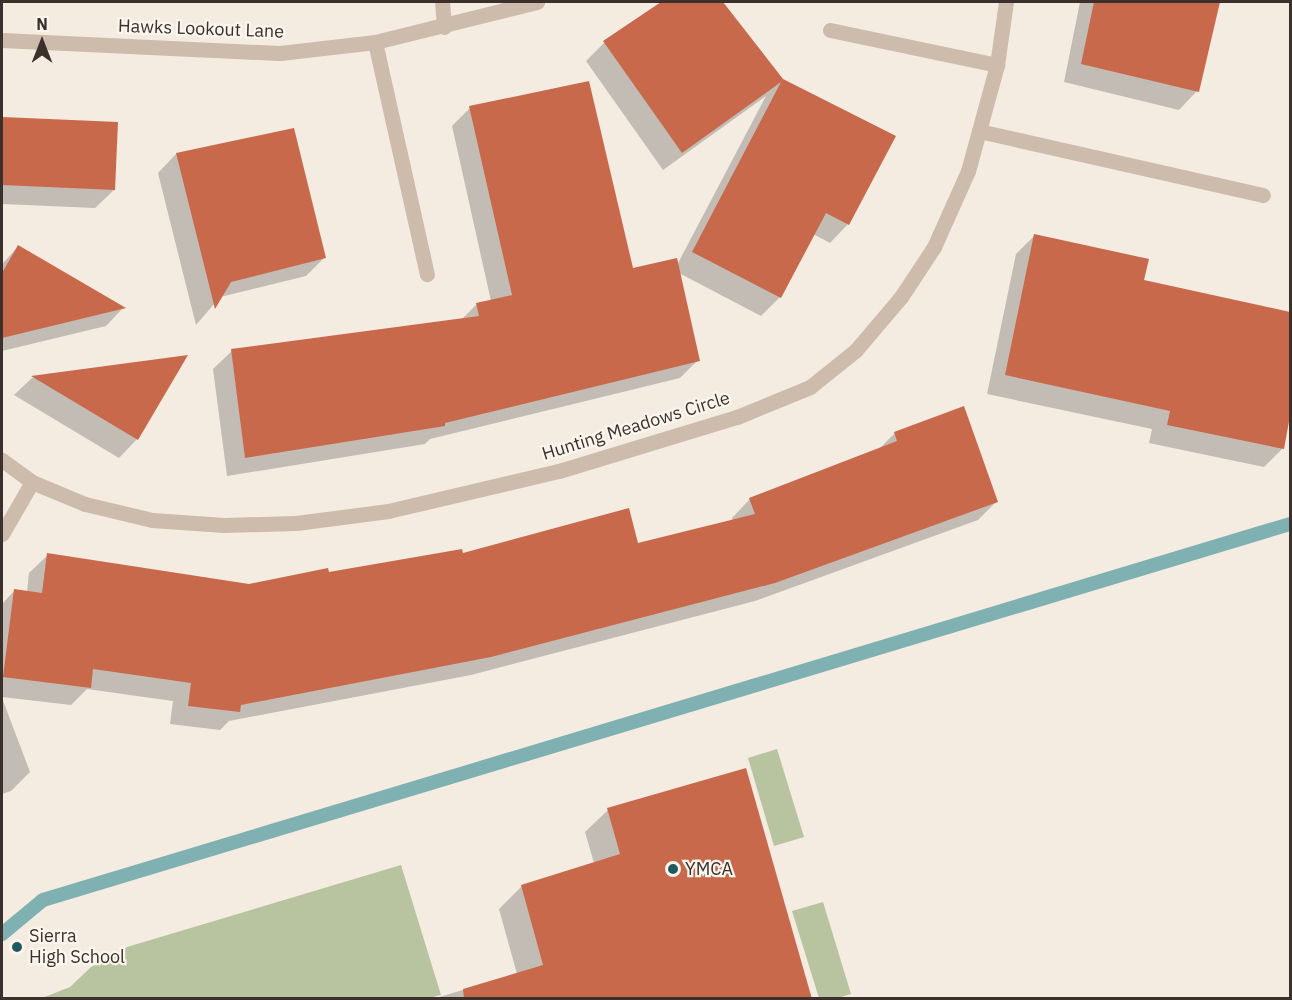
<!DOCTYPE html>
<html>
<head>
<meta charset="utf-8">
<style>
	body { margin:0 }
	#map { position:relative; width:1292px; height:1000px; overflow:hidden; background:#f4ebe1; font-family:"IBM Plex Sans",sans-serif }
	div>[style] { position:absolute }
	.green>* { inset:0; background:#b8c4a0 }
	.shadow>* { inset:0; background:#0003 }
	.stream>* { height:14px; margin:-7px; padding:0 7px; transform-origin:7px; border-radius:7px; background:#7fb0b2 }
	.building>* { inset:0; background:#c8694b }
	.street>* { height:15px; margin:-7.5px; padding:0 7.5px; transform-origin:7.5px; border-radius:7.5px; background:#cdbbac }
	.dots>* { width:16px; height:16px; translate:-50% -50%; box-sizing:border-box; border:3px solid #fbf5ee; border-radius:50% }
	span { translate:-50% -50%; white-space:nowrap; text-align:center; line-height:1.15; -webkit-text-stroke:4.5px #fbf5ee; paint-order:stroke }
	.street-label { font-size:18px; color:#3b302b }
	.poi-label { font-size:18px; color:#3b302b }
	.left { translate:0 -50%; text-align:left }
	.frame { position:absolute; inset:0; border:3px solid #3b302b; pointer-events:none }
	.north { position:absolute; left:12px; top:12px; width:60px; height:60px; -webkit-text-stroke:4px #fbf5ee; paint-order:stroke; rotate:0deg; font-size:16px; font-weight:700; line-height:24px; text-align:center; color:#3b302b }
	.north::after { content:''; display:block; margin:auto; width:21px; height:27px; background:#3b302b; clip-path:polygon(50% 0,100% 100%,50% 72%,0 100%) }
</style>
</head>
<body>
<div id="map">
	<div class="green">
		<i style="clip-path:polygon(777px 749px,804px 837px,774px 846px,748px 758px)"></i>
		<i style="clip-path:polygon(401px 865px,441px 995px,429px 998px,42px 998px,70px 987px,91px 967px,127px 947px)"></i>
		<i style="clip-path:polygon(823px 902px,851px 994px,838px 998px,819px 998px,792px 911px)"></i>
	</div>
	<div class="shadow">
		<i style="clip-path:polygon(664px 2px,721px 2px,782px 80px,848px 224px,830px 243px,813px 234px,780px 297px,761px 316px,679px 273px,698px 360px,680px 378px,430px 439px,425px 444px,227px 476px,213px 369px,232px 351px,461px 320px,477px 304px,491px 301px,452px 126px,470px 108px,632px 270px,677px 265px,766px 96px,663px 170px,586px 61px,604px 43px)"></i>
		<i style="clip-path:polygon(1080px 2px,1218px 2px,1197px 91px,1179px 110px,1064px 82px)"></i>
		<i style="clip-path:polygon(2px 119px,116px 123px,114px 190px,95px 208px,2px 204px)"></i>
		<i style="clip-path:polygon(176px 154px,325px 257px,306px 276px,220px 297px,196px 325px,158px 173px)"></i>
		<i style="clip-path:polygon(1034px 236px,1143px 282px,1290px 314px,1290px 408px,1283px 448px,1264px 467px,1149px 443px,1152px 429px,987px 394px,1016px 254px)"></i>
		<i style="clip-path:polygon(18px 247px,123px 308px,106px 326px,2px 351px,2px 264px)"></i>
		<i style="clip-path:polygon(185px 357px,137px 439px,119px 458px,14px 395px,32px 378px)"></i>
		<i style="clip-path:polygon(895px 433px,997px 501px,978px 520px,755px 601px,471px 675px,229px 721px,220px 730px,170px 724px,173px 701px,87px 689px,71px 705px,2px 697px,2px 604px,15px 590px,27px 592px,29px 573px,48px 555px,249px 586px,462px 555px,637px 545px,733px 521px,732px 518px,750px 499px,878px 450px)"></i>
		<i style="clip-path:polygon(2px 698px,30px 772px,11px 791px,2px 794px)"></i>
		<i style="clip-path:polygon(608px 810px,810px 998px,436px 998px,517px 974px,499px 909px,522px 886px,594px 863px,585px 832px)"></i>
	</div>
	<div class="stream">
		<i style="left:2px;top:934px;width:53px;rotate:-39.7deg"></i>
		<i style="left:43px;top:900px;width:1302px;rotate:-16.78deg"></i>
	</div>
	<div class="building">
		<i style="clip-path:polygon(661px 2px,723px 2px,783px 79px,896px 136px,849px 225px,826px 213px,781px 298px,692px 252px,781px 82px,682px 153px,603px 41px)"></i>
		<i style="clip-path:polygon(1094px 2px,1220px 2px,1199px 92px,1081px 64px)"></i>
		<i style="clip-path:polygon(589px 81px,633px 268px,677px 258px,700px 361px,445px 423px,445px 426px,245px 458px,231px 349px,479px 316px,476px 303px,512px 295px,469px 106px)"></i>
		<i style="clip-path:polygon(2px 117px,118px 122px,115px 190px,2px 185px)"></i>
		<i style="clip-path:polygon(294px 128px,326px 258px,231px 282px,215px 309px,176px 153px)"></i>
		<i style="clip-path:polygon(1034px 234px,1149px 259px,1144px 280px,1290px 312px,1290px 416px,1284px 449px,1167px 425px,1170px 411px,1005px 375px)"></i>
		<i style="clip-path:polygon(18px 245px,126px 308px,2px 338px,2px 273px)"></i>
		<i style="clip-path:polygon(188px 355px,138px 440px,31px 376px)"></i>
		<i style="clip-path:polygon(964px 406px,998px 502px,775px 583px,491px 657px,241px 705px,240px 712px,188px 706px,191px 683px,93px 669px,91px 688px,3px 677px,14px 589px,42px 593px,47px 553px,249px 584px,328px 568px,329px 572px,462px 549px,463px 553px,629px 508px,638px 543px,755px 514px,749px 498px,897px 441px,894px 432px)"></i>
		<i style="clip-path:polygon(746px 768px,812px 999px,464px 999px,463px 989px,543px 965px,521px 885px,620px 854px,607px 808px)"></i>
	</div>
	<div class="street">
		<i style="left:442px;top:2px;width:25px;rotate:85deg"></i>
		<i style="left:830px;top:30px;width:171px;rotate:11.8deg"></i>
		<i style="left:2px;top:40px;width:278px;rotate:2.7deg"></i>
		<i style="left:280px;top:53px;width:96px;rotate:-6.6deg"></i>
		<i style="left:375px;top:42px;width:167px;rotate:-13.9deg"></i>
		<i style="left:375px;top:42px;width:238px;rotate:77.4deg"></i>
		<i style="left:979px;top:131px;width:291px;rotate:12.7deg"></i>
		<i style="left:2px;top:460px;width:37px;rotate:36deg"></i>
		<i style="left:32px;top:482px;width:57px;rotate:22.5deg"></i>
		<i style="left:85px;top:504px;width:69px;rotate:13.4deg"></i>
		<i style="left:152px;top:520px;width:72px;rotate:4deg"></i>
		<i style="left:224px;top:525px;width:72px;rotate:-1.6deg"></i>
		<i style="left:296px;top:523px;width:93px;rotate:-7.4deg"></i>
		<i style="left:388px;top:511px;width:176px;rotate:-13.2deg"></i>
		<i style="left:559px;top:471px;width:186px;rotate:-16.9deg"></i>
		<i style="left:737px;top:417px;width:79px;rotate:-22.3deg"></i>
		<i style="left:810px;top:387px;width:59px;rotate:-38.8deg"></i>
		<i style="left:856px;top:350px;width:70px;rotate:-49.7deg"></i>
		<i style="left:901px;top:297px;width:60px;rotate:-56.6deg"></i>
		<i style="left:934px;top:247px;width:83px;rotate:-65.9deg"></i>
		<i style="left:968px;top:171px;width:110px;rotate:-74.7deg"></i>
		<i style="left:997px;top:65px;width:64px;rotate:-81.9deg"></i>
		<i style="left:2px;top:534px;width:60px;rotate:-60deg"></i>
	</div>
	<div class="dots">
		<i style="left:673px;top:869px;background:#1f5a5e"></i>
		<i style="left:17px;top:947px;background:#1f5a5e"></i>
	</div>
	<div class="street-label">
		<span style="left:201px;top:29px;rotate:2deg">Hawks Lookout Lane</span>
		<span style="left:636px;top:426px;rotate:-17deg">Hunting Meadows Circle</span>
	</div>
	<div class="poi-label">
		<span class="left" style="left:685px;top:869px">YMCA</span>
		<span class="left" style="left:29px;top:947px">Sierra<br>High School</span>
	</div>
	<div class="frame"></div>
	<div class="north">N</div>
</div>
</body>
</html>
